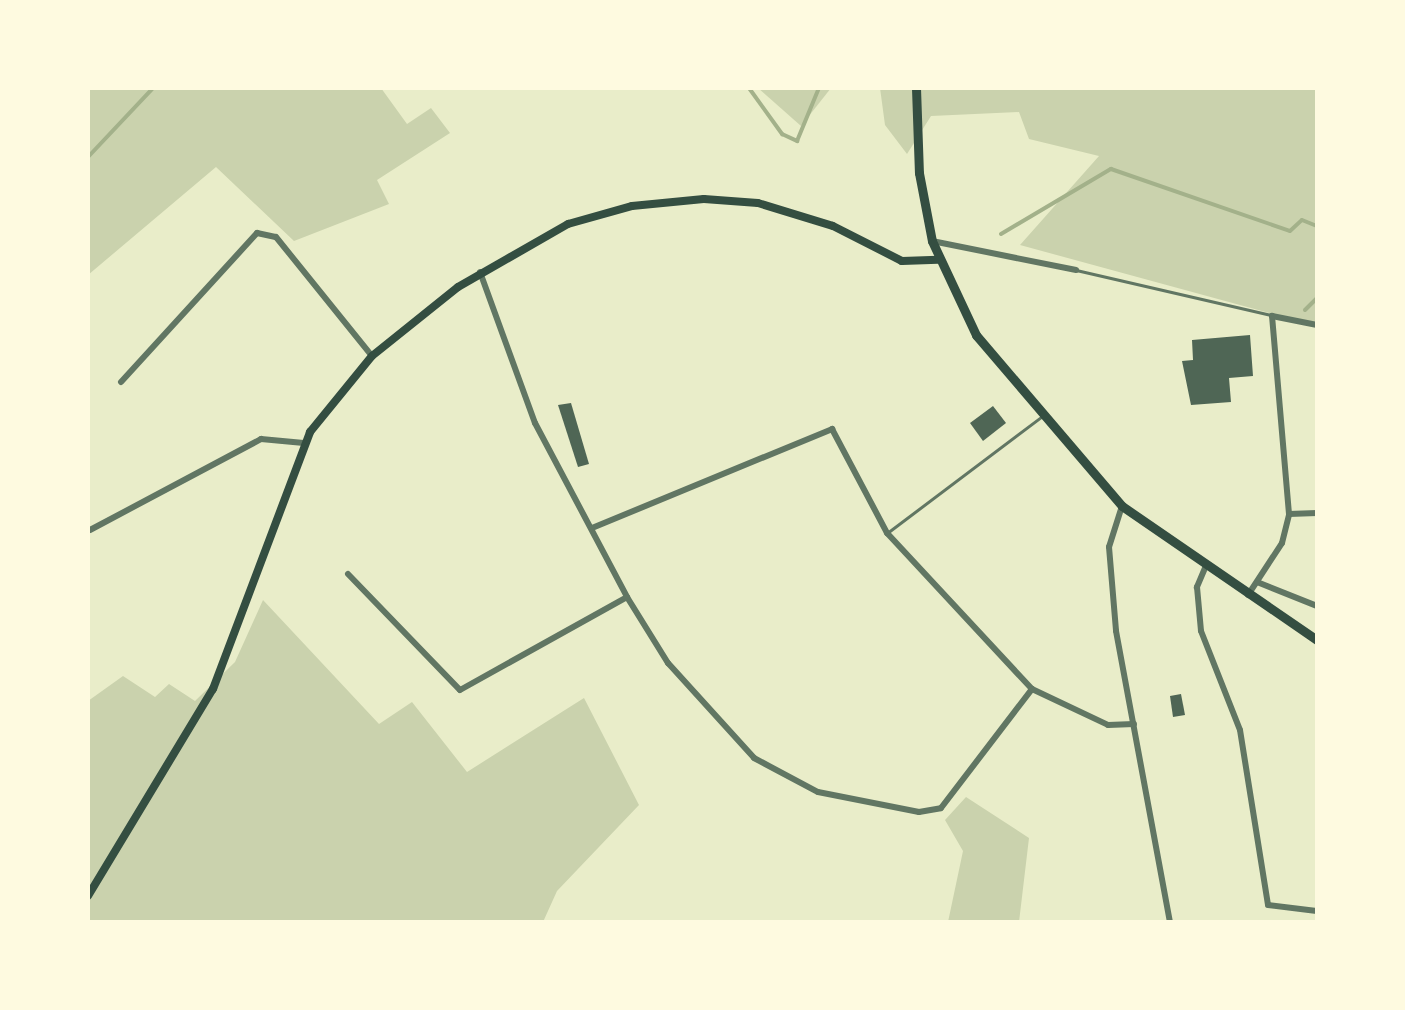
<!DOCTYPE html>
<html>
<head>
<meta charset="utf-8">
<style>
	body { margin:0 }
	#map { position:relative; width:1405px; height:1010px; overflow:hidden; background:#e9edc9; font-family:Raleway,sans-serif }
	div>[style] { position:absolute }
	.green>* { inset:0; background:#cad2ad }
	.stream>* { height:4px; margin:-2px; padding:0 2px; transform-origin:2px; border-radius:2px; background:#a3b18a }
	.building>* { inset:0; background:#4f6655 }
	.service>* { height:3px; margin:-1.5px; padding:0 1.5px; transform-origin:1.5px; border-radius:1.5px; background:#617663 }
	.minor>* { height:6px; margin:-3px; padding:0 3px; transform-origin:3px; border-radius:3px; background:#617663 }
	.secondary>* { height:8px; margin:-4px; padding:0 4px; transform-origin:4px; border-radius:4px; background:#344e41 }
	.primary>* { height:9px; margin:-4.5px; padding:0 4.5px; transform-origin:4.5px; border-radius:4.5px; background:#344e41 }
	span { translate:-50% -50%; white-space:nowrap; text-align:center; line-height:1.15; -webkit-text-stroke:7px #fefae0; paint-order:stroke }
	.frame { position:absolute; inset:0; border:90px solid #fefae0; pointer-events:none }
</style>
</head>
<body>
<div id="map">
	<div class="green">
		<i style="clip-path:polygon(88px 88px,381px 88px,407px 124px,431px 108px,450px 133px,377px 180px,389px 204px,294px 241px,216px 167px,88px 275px)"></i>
		<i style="clip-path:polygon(758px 88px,831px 88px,801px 126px)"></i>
		<i style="clip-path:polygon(880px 88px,1317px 88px,1317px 326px,1020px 245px,1099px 156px,1029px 139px,1019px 112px,931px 116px,907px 154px,885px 125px)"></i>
		<i style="clip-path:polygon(263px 600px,379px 724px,412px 702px,467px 772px,584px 698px,639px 805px,557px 891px,543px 922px,88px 922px,88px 701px,123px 676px,155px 697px,169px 684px,195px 701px,235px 662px)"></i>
		<i style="clip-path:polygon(966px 797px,1029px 838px,1019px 922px,948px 922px,963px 851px,945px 820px)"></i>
	</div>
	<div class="stream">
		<i style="left:749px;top:88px;width:57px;rotate:54.3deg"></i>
		<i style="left:782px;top:134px;width:17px;rotate:25deg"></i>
		<i style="left:797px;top:141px;width:57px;rotate:-67.5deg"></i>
		<i style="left:88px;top:157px;width:95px;rotate:-46.7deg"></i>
		<i style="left:1001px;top:234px;width:128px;rotate:-30.6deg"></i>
		<i style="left:1111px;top:169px;width:189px;rotate:19.1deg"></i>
		<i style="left:1290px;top:231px;width:16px;rotate:-43deg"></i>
		<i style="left:1302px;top:220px;width:16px;rotate:22deg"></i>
		<i style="left:1305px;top:310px;width:17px;rotate:-45deg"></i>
	</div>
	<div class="building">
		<i style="clip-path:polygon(1250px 335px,1253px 376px,1229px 378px,1231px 402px,1191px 405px,1182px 361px,1193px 360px,1192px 340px)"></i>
		<i style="clip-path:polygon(558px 405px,571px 403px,589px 464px,578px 467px)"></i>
		<i style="clip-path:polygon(993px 406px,1006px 423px,983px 441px,970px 423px)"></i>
		<i style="clip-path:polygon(1181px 694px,1185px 715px,1173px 717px,1170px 696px)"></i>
	</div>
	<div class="service">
		<i style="left:1076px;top:270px;width:200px;rotate:13deg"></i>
		<i style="left:887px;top:533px;width:193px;rotate:-37deg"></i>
	</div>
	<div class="minor">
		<i style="left:932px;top:241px;width:147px;rotate:11.4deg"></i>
		<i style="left:480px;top:272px;width:161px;rotate:70deg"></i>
		<i style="left:535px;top:423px;width:197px;rotate:62.1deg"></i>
		<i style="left:627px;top:597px;width:78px;rotate:58.2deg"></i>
		<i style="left:668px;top:663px;width:128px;rotate:47.8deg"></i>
		<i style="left:754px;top:758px;width:72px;rotate:28deg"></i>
		<i style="left:818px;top:792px;width:103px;rotate:11.2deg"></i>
		<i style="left:919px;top:812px;width:22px;rotate:-10deg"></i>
		<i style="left:941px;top:808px;width:150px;rotate:-52.6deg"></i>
		<i style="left:121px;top:382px;width:202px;rotate:-47.6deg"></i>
		<i style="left:257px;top:233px;width:19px;rotate:12deg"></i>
		<i style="left:276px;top:237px;width:153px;rotate:51.1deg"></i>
		<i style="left:1122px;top:506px;width:43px;rotate:107.6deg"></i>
		<i style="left:1109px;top:547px;width:84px;rotate:85.2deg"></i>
		<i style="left:1116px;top:631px;width:296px;rotate:79.5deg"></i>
		<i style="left:1289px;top:514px;width:28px;rotate:-2deg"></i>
		<i style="left:592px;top:528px;width:260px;rotate:-22.4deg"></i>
		<i style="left:832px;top:429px;width:118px;rotate:62.1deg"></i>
		<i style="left:887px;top:533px;width:213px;rotate:47.1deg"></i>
		<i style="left:1032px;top:689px;width:84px;rotate:25.3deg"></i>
		<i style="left:1108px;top:725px;width:26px;rotate:-2deg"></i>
		<i style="left:90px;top:530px;width:194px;rotate:-28deg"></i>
		<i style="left:261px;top:439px;width:43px;rotate:5.3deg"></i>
		<i style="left:1205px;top:568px;width:21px;rotate:113deg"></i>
		<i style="left:1197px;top:587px;width:44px;rotate:84.8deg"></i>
		<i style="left:1201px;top:631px;width:106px;rotate:68.5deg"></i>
		<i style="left:1240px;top:730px;width:177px;rotate:80.9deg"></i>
		<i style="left:1268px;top:905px;width:49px;rotate:7deg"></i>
		<i style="left:348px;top:574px;width:161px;rotate:46deg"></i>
		<i style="left:460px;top:690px;width:191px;rotate:-29.1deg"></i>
		<i style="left:1257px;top:582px;width:65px;rotate:21.8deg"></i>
		<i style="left:1248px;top:595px;width:62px;rotate:-56.8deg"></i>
		<i style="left:1282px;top:543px;width:30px;rotate:-76deg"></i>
		<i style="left:1289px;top:514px;width:199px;rotate:-94.9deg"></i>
		<i style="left:1272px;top:316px;width:46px;rotate:11.3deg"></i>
	</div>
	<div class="secondary">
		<i style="left:88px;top:896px;width:242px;rotate:-58.9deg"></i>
		<i style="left:213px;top:689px;width:275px;rotate:-69.3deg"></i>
		<i style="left:310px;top:432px;width:98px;rotate:-50.8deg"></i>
		<i style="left:372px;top:356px;width:110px;rotate:-38.7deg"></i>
		<i style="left:458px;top:287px;width:127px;rotate:-29.8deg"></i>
		<i style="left:568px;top:224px;width:66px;rotate:-15.7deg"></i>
		<i style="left:632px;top:206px;width:72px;rotate:-5.6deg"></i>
		<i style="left:704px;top:199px;width:54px;rotate:4.2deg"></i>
		<i style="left:758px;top:203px;width:78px;rotate:17deg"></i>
		<i style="left:833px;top:226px;width:77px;rotate:26.9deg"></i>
		<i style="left:902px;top:261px;width:36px;rotate:-2deg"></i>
	</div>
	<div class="primary">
		<i style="left:916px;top:88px;width:85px;rotate:88deg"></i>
		<i style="left:919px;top:173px;width:69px;rotate:79.2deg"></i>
		<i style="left:932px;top:241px;width:104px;rotate:64.9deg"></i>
		<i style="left:976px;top:335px;width:225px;rotate:49.5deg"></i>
		<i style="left:1122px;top:506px;width:237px;rotate:34.5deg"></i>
	</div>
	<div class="frame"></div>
</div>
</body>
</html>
